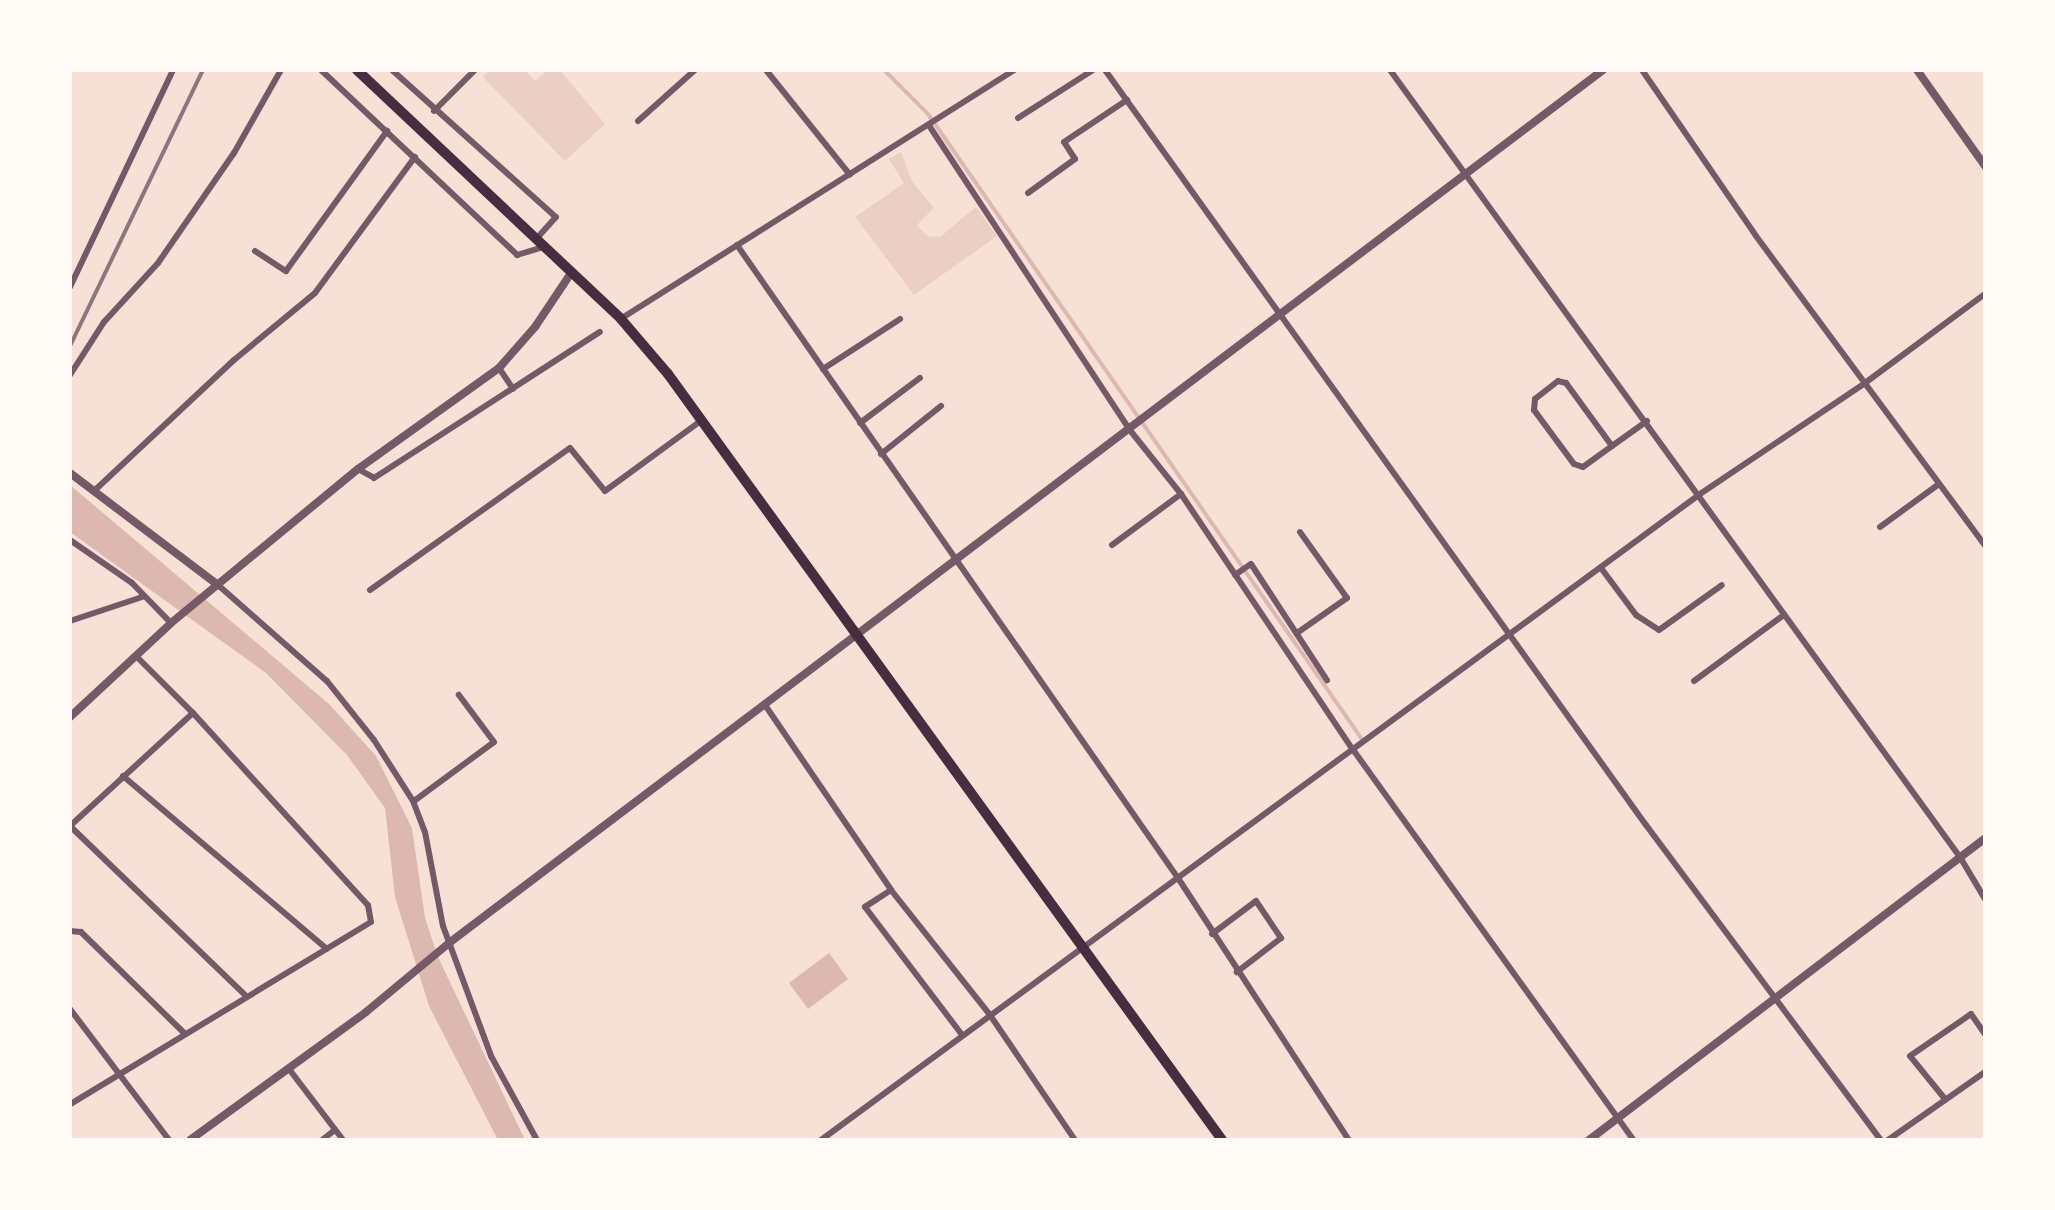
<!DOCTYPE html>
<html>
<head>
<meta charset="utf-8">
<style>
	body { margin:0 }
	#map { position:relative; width:2055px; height:1210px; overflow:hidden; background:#f7e1d7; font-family:Montserrat,sans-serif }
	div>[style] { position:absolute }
	.green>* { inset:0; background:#ebcfc5 }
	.water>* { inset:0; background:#dcb8b0 }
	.stream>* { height:4px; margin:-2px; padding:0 2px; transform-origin:2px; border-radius:2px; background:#dcb8b0 }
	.minor>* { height:6px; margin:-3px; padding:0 3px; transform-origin:3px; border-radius:3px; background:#755966 }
	.tertiary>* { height:8px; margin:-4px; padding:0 4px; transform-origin:4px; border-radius:4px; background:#755966 }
	.primary>* { height:10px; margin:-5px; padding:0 5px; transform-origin:5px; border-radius:5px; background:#4a2c40 }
	.rail>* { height:4px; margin:-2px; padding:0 2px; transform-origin:2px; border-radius:2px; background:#8f747c }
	span { translate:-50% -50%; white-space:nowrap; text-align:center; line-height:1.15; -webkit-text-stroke:9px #fffaf5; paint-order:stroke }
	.frame { position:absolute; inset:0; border:72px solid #fffaf5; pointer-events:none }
</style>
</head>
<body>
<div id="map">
	<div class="green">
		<i style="clip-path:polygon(489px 70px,525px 70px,535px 81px,547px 70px,560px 70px,605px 124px,565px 161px,483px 77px)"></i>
		<i style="clip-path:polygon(901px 152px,912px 181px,934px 208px,917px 225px,927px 236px,940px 237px,976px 207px,997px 236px,914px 295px,855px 217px,904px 183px,889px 159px)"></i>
	</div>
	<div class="water">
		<i style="clip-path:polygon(70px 485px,329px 704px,376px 756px,412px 828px,425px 918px,438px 957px,525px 1140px,498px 1140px,429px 1006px,395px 897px,385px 808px,347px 755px,266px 673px,70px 532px)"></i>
		<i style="clip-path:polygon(829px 953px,848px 979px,808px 1009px,789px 983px)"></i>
	</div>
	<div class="stream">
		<i style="left:884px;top:70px;width:62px;rotate:45deg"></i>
		<i style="left:928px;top:114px;width:760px;rotate:55.24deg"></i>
	</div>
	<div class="minor">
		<i style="left:321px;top:70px;width:270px;rotate:43.3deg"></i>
		<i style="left:517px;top:255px;width:27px;rotate:-17deg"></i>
		<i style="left:392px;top:70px;width:220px;rotate:41.9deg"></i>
		<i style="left:556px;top:217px;width:28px;rotate:132deg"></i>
		<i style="left:766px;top:70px;width:134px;rotate:51.3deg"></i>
		<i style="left:1105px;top:70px;width:929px;rotate:54.38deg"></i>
		<i style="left:1646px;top:825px;width:393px;rotate:53.3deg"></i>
		<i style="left:1390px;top:70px;width:972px;rotate:54.09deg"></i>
		<i style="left:1960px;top:857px;width:49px;rotate:59.2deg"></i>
		<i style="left:1642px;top:70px;width:201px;rotate:55.5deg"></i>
		<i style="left:1756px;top:236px;width:385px;rotate:53.5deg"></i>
		<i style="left:434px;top:111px;width:58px;rotate:-45deg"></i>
		<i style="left:1018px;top:118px;width:89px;rotate:-32.6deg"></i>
		<i style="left:638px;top:121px;width:76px;rotate:-41.8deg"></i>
		<i style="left:930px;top:127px;width:362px;rotate:56.6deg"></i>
		<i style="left:1129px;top:429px;width:83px;rotate:51.3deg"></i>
		<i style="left:1181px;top:494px;width:310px;rotate:56.1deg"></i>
		<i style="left:1354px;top:751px;width:479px;rotate:54.3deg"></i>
		<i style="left:1028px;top:193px;width:58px;rotate:-35.9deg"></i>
		<i style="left:1075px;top:159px;width:20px;rotate:-123deg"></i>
		<i style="left:1064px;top:142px;width:76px;rotate:-33.7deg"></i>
		<i style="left:737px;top:245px;width:771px;rotate:55.14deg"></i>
		<i style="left:1178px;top:878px;width:313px;rotate:56.9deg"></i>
		<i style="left:255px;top:251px;width:37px;rotate:33deg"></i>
		<i style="left:286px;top:271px;width:173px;rotate:-54.2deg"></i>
		<i style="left:70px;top:287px;width:240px;rotate:-64.6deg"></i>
		<i style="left:622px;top:318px;width:465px;rotate:-32.3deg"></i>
		<i style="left:499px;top:368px;width:25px;rotate:56deg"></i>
		<i style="left:823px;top:369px;width:92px;rotate:-33deg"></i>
		<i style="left:70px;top:375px;width:63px;rotate:-57.3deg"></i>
		<i style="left:104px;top:322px;width:80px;rotate:-47.5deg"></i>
		<i style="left:158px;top:263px;width:134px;rotate:-55.4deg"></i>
		<i style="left:234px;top:153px;width:95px;rotate:-60.5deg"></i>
		<i style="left:860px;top:423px;width:75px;rotate:-36.9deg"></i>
		<i style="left:1612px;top:446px;width:78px;rotate:-126.1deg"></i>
		<i style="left:1566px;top:383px;width:8px;rotate:-166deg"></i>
		<i style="left:1558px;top:381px;width:29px;rotate:142deg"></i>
		<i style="left:1535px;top:399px;width:11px;rotate:95deg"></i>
		<i style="left:1534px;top:410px;width:67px;rotate:53.5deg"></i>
		<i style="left:1574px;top:464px;width:9px;rotate:18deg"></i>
		<i style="left:1583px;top:467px;width:36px;rotate:-36deg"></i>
		<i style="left:1612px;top:446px;width:43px;rotate:-35.5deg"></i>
		<i style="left:881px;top:454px;width:77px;rotate:-38.7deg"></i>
		<i style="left:358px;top:469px;width:18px;rotate:29deg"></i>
		<i style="left:374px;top:478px;width:269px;rotate:-32.9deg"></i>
		<i style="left:94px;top:491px;width:192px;rotate:-43.1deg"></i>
		<i style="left:234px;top:360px;width:105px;rotate:-39.6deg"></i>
		<i style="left:315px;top:293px;width:169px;rotate:-53.7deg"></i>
		<i style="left:1880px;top:527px;width:73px;rotate:-36.1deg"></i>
		<i style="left:70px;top:540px;width:75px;rotate:34.7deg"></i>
		<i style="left:132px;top:583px;width:56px;rotate:45.7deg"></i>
		<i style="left:1112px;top:545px;width:86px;rotate:-36.5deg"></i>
		<i style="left:1601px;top:568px;width:59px;rotate:53.3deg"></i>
		<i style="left:1636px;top:615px;width:27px;rotate:33deg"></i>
		<i style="left:1659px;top:630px;width:77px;rotate:-35.5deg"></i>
		<i style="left:1235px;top:575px;width:19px;rotate:-35deg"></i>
		<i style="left:1251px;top:564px;width:139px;rotate:56.8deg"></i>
		<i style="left:218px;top:585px;width:145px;rotate:41.4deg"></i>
		<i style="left:327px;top:681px;width:75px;rotate:51.5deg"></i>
		<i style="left:374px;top:740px;width:72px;rotate:57.4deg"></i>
		<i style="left:413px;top:801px;width:33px;rotate:69deg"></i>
		<i style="left:425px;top:832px;width:96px;rotate:79.2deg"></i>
		<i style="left:443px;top:926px;width:139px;rotate:69.7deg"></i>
		<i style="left:491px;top:1056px;width:96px;rotate:61.3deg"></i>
		<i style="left:370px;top:590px;width:245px;rotate:-35.4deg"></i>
		<i style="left:570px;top:448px;width:55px;rotate:50.9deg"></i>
		<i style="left:605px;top:491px;width:120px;rotate:-36.2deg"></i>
		<i style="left:70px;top:621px;width:76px;rotate:-18.4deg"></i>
		<i style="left:1297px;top:633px;width:61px;rotate:-35deg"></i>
		<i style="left:1347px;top:598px;width:81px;rotate:-125.5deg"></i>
		<i style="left:136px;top:656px;width:81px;rotate:45deg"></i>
		<i style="left:1694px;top:681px;width:112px;rotate:-36.3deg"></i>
		<i style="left:765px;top:705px;width:224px;rotate:55.7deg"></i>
		<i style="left:891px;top:890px;width:159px;rotate:51.6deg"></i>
		<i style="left:990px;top:1015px;width:151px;rotate:55.8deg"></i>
		<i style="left:123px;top:776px;width:267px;rotate:40.3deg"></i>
		<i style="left:414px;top:801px;width:99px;rotate:-36.4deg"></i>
		<i style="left:494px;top:742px;width:59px;rotate:-126.7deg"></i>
		<i style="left:70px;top:826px;width:167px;rotate:-42.6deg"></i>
		<i style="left:193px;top:713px;width:260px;rotate:47.7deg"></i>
		<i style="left:368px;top:905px;width:17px;rotate:80deg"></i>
		<i style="left:371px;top:922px;width:352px;rotate:148.8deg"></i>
		<i style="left:70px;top:826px;width:245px;rotate:44deg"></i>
		<i style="left:891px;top:890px;width:31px;rotate:147deg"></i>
		<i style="left:865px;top:907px;width:161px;rotate:52.8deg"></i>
		<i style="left:70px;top:931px;width:11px;rotate:5deg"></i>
		<i style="left:81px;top:932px;width:144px;rotate:44.4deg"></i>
		<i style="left:1212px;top:934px;width:55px;rotate:-36.9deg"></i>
		<i style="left:1256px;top:901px;width:45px;rotate:56deg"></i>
		<i style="left:1281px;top:938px;width:56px;rotate:142.3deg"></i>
		<i style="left:70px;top:1009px;width:164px;rotate:52.9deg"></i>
		<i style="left:289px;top:1069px;width:89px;rotate:52.7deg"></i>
		<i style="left:1945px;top:1099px;width:55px;rotate:-129.1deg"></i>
		<i style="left:1910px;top:1056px;width:74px;rotate:-34.5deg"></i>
		<i style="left:1971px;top:1014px;width:24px;rotate:55deg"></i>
		<i style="left:322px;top:1140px;width:16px;rotate:-38deg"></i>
		<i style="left:821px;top:1140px;width:1091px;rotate:-36.31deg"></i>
		<i style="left:1700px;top:494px;width:199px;rotate:-33.9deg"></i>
		<i style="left:1865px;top:383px;width:149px;rotate:-36.6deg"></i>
		<i style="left:1888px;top:1140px;width:118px;rotate:-35deg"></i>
	</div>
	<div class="tertiary">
		<i style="left:1917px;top:70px;width:118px;rotate:54.7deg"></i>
		<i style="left:70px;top:473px;width:186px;rotate:37.1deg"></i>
		<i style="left:70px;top:717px;width:138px;rotate:-42.9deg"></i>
		<i style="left:171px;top:623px;width:242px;rotate:-39.5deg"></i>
		<i style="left:358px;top:469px;width:173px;rotate:-35.6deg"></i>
		<i style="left:499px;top:368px;width:55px;rotate:-48.7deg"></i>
		<i style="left:535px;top:327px;width:65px;rotate:-56.3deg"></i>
		<i style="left:190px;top:1140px;width:218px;rotate:-36deg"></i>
		<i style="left:366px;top:1012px;width:108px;rotate:-39.7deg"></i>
		<i style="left:449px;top:943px;width:1447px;rotate:-37.11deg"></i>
		<i style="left:1589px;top:1140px;width:498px;rotate:-37.3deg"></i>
	</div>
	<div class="primary">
		<i style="left:357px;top:70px;width:363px;rotate:43.3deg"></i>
		<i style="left:621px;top:319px;width:72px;rotate:49.5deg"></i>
		<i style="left:668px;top:374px;width:945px;rotate:54.12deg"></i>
	</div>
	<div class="rail">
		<i style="left:70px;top:346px;width:306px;rotate:-64.3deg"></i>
	</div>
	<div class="frame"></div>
</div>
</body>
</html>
